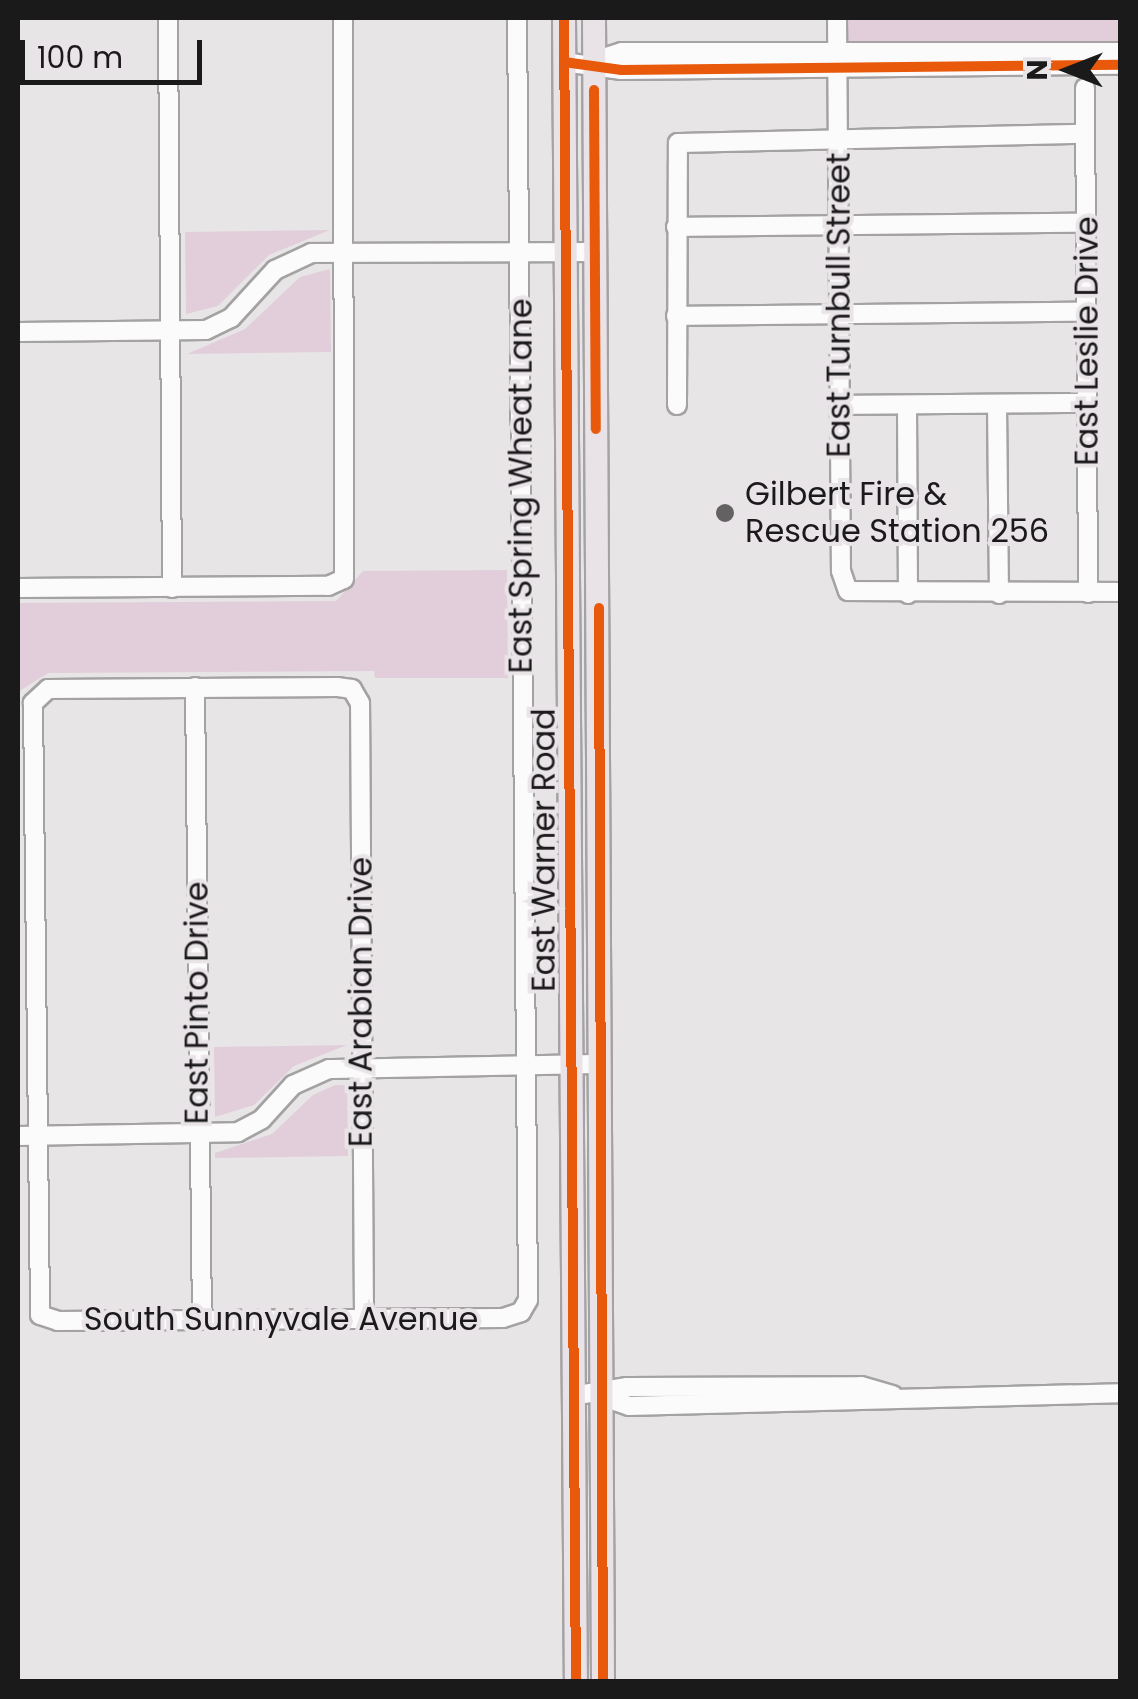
<!DOCTYPE html>
<html>
<head>
<meta charset="utf-8">
<style>
	body { margin:0 }
	#map { position:relative; width:1138px; height:1699px; overflow:hidden; background:#e8e5e7; font-family:Poppins,sans-serif }
	div>[style] { position:absolute }
	.green>* { inset:0; background:#e2cedb }
	.roads { filter:drop-shadow(2px 0 #a4a2a3) drop-shadow(-2px 0 #a4a2a3) drop-shadow(0 2px #a4a2a3) drop-shadow(0 -2px #a4a2a3) }
	.minor>* { height:18px; margin:-9px; padding:0 9px; transform-origin:9px; border-radius:9px; background:#fcfbfb }
	.major>* { height:22px; margin:-11px; padding:0 11px; transform-origin:11px; border-radius:11px; background:#e9e2e7 }
	.cycleway>* { height:10px; margin:-5px; padding:0 5px; transform-origin:5px; border-radius:5px; background:#e8590c }
	.dots>* { width:28px; height:28px; translate:-50% -50%; box-sizing:border-box; border:5px solid #e9e4e7; border-radius:50% }
	span { translate:-50% -50%; white-space:nowrap; text-align:center; line-height:1.15; -webkit-text-stroke:8px #e9e4e7; paint-order:stroke }
	.street-label { font-size:32px; color:#1b1a1b }
	.poi-label { font-size:32px; color:#1b1a1b }
	.left { translate:0 -50%; text-align:left }
	.frame { position:absolute; inset:0; border:20px solid #1b1a1b; pointer-events:none }
	.north { position:absolute; left:1018px; top:20px; width:100px; height:100px; -webkit-text-stroke:8px #e9e4e7; paint-order:stroke; rotate:270deg; font-size:28px; font-weight:700; line-height:40px; text-align:center; color:#1b1a1b }
	.north::after { content:''; display:block; margin:auto; width:35px; height:45px; background:#1b1a1b; clip-path:polygon(50% 0,100% 100%,50% 72%,0 100%) }
	.scale { position:absolute; left:20px; top:40px; width:182px; height:45px; box-sizing:border-box; border:5px solid #1b1a1b; border-top:0; padding-left:12px; font-size:30px; line-height:35px; white-space:nowrap; color:#1b1a1b; -webkit-text-stroke:8px #e9e4e7; paint-order:stroke }
</style>
</head>
<body>
<div id="map">
	<div class="green">
		<i style="clip-path:polygon(844px 18px,1120px 18px,1120px 73px,844px 75px)"></i>
		<i style="clip-path:polygon(330px 230px,269px 255px,218px 306px,186px 314px,185px 232px)"></i>
		<i style="clip-path:polygon(330px 269px,331px 352px,187px 354px,245px 329px,300px 277px)"></i>
		<i style="clip-path:polygon(507px 570px,508px 678px,375px 678px,374px 671px,48px 673px,18px 692px,18px 603px,336px 601px,363px 571px)"></i>
		<i style="clip-path:polygon(347px 1045px,294px 1066px,254px 1105px,215px 1117px,214px 1047px)"></i>
		<i style="clip-path:polygon(335px 1085px,347px 1085px,348px 1156px,215px 1158px,215px 1153px,272px 1134px,313px 1095px)"></i>
	</div>
	<div class="roads">
		<div class="minor">
			<i style="left:168px;top:18px;width:570px;rotate:89.6deg"></i>
			<i style="left:837px;top:18px;width:553px;rotate:89.59deg"></i>
			<i style="left:841px;top:571px;width:21px;rotate:71deg"></i>
			<i style="left:848px;top:591px;width:272px;rotate:0.2deg"></i>
			<i style="left:594px;top:61px;width:29px;rotate:-18deg"></i>
			<i style="left:622px;top:52px;width:498px"></i>
			<i style="left:564px;top:62px;width:58px;rotate:8deg"></i>
			<i style="left:621px;top:70px;width:499px;rotate:-0.6deg"></i>
			<i style="left:1085px;top:88px;width:505px;rotate:89.66deg"></i>
			<i style="left:676px;top:227px;width:410px;rotate:-0.6deg"></i>
			<i style="left:676px;top:316px;width:410px;rotate:-0.6deg"></i>
			<i style="left:18px;top:332px;width:188px;rotate:-0.6deg"></i>
			<i style="left:206px;top:330px;width:28px;rotate:-26deg"></i>
			<i style="left:231px;top:318px;width:65px;rotate:-47.5deg"></i>
			<i style="left:275px;top:270px;width:40px;rotate:-25deg"></i>
			<i style="left:311px;top:253px;width:283px;rotate:-0.2deg"></i>
			<i style="left:997px;top:404px;width:190px;rotate:89.4deg"></i>
			<i style="left:677px;top:405px;width:262px;rotate:-89.8deg"></i>
			<i style="left:678px;top:143px;width:407px;rotate:-1.3deg"></i>
			<i style="left:840px;top:405px;width:247px;rotate:-0.5deg"></i>
			<i style="left:907px;top:405px;width:189px;rotate:89.7deg"></i>
			<i style="left:18px;top:588px;width:310px;rotate:-0.4deg"></i>
			<i style="left:328px;top:586px;width:17px;rotate:-24deg"></i>
			<i style="left:344px;top:579px;width:561px;rotate:-90.1deg"></i>
			<i style="left:195px;top:687px;width:632px;rotate:89.37deg"></i>
			<i style="left:18px;top:1136px;width:220px;rotate:-1deg"></i>
			<i style="left:238px;top:1132px;width:27px;rotate:-28deg"></i>
			<i style="left:262px;top:1119px;width:46px;rotate:-47.6deg"></i>
			<i style="left:293px;top:1085px;width:39px;rotate:-24deg"></i>
			<i style="left:329px;top:1069px;width:270px;rotate:-1.1deg"></i>
			<i style="left:364px;top:1317px;width:614px;rotate:-90.37deg"></i>
			<i style="left:360px;top:703px;width:16px;rotate:-120deg"></i>
			<i style="left:352px;top:689px;width:14px;rotate:-172deg"></i>
			<i style="left:338px;top:687px;width:290px;rotate:179.6deg"></i>
			<i style="left:48px;top:689px;width:21px;rotate:137deg"></i>
			<i style="left:33px;top:703px;width:612px;rotate:89.34deg"></i>
			<i style="left:40px;top:1315px;width:19px;rotate:18deg"></i>
			<i style="left:58px;top:1321px;width:445px;rotate:-0.4deg"></i>
			<i style="left:503px;top:1318px;width:19px;rotate:-18deg"></i>
			<i style="left:521px;top:1312px;width:14px;rotate:-60deg"></i>
			<i style="left:528px;top:1300px;width:1282px;rotate:-90.49deg"></i>
			<i style="left:572px;top:1396px;width:56px;rotate:-9.3deg"></i>
			<i style="left:627px;top:1387px;width:234px;rotate:-0.2deg"></i>
			<i style="left:861px;top:1386px;width:33px;rotate:16deg"></i>
			<i style="left:600px;top:1396px;width:31px;rotate:19deg"></i>
			<i style="left:629px;top:1406px;width:491px;rotate:-1.5deg"></i>
		</div>
		<div class="major">
			<i style="left:564px;top:18px;width:1664px;rotate:89.59deg"></i>
			<i style="left:594px;top:18px;width:1664px;rotate:89.69deg"></i>
		</div>
	</div>
	<div class="cycleway">
		<i style="left:564px;top:18px;width:1664px;rotate:89.59deg"></i>
		<i style="left:564px;top:62px;width:58px;rotate:8deg"></i>
		<i style="left:621px;top:70px;width:499px;rotate:-0.6deg"></i>
		<i style="left:594px;top:90px;width:339px;rotate:89.7deg"></i>
		<i style="left:599px;top:608px;width:1074px;rotate:89.79deg"></i>
	</div>
	<div class="dots">
		<i style="left:725px;top:513px;background:#636162"></i>
	</div>
	<div class="street-label">
		<span style="left:839px;top:305px;rotate:-90deg">East Turnbull Street</span>
		<span style="left:1087px;top:341px;rotate:-90deg">East Leslie Drive</span>
		<span style="left:521px;top:486px;rotate:-90deg">East Spring Wheat Lane</span>
		<span style="left:544px;top:850px;rotate:-90deg">East Warner Road</span>
		<span style="left:361px;top:1002px;rotate:-90deg">East Arabian Drive</span>
		<span style="left:197px;top:1003px;rotate:-90deg">East Pinto Drive</span>
		<span style="left:281px;top:1319px">South Sunnyvale Avenue</span>
	</div>
	<div class="poi-label">
		<span class="left" style="left:745px;top:513px">Gilbert Fire &amp;<br>Rescue Station 256</span>
	</div>
	<div class="frame"></div>
	<div class="north">N</div>
	<div class="scale">100 m</div>
</div>
</body>
</html>
